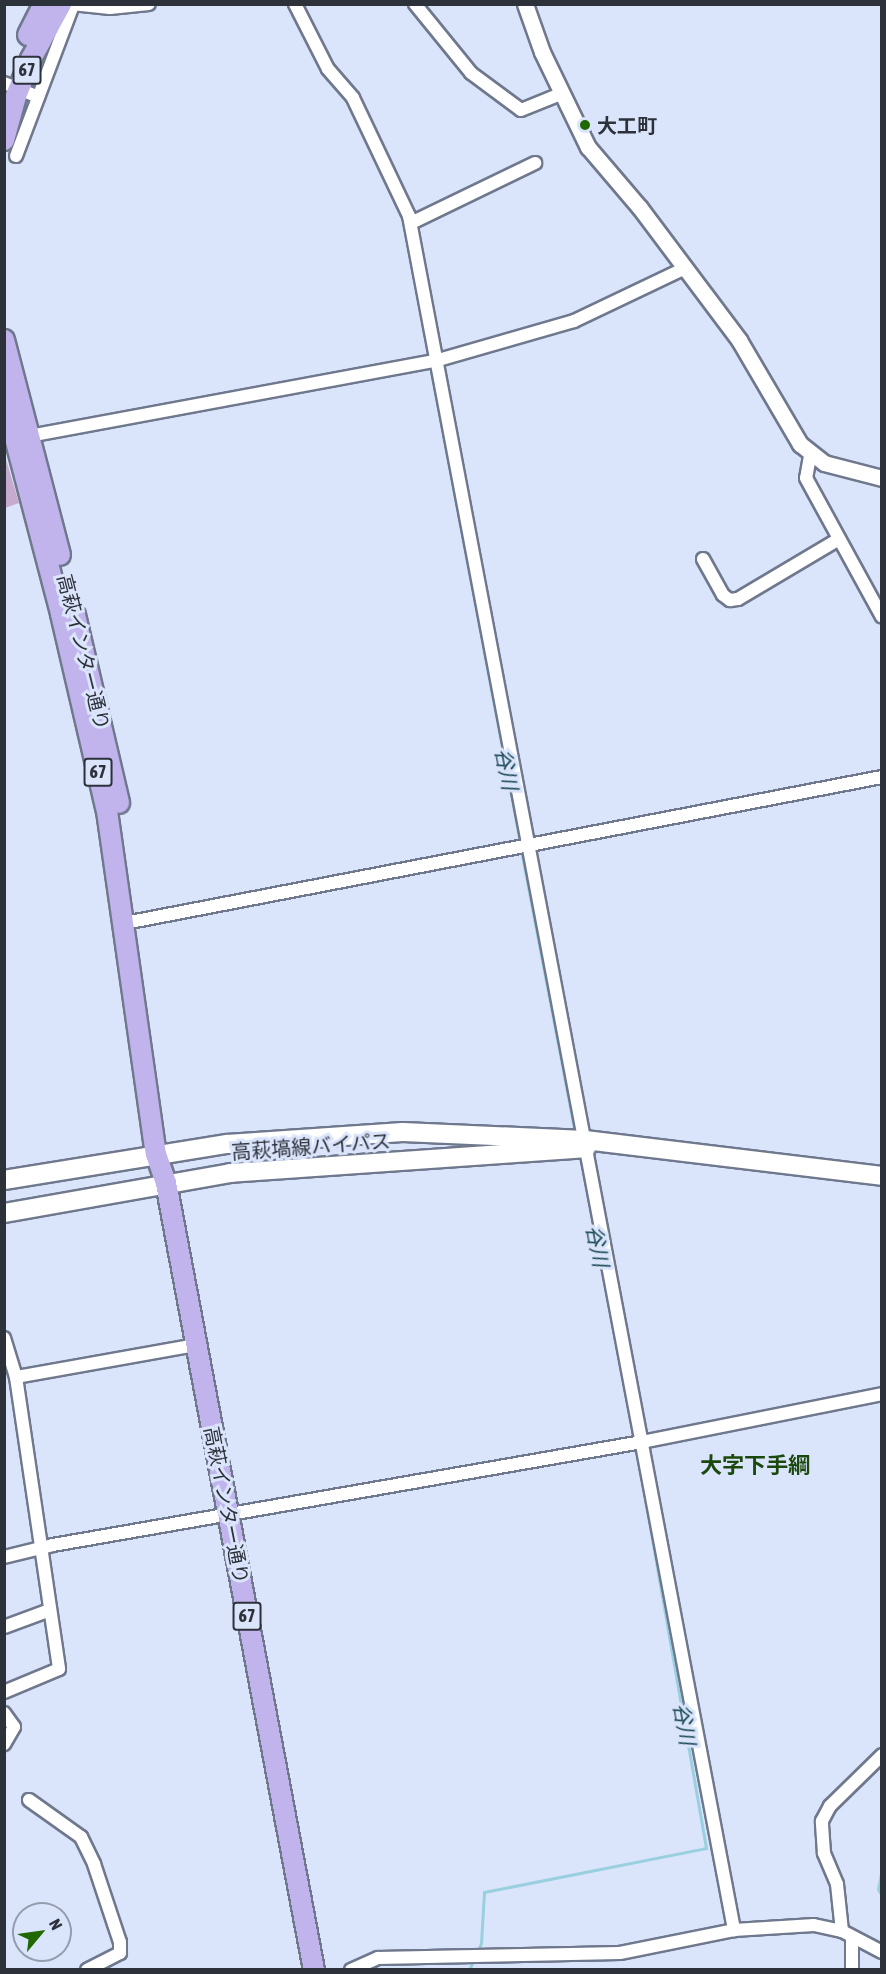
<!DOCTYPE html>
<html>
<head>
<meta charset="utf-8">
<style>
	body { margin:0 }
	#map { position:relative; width:886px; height:1974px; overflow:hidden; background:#dae4fb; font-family:"Asap Condensed","Noto Sans JP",sans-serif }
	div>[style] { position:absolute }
	.forest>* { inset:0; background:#c7aacf }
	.stream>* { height:3px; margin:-1.5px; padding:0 1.5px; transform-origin:1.5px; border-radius:1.5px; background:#99d0df }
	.roads { filter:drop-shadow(2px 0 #6f788d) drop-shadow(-2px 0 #6f788d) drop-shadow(0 2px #6f788d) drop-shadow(0 -2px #6f788d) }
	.minor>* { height:12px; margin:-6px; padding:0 6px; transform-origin:6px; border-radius:6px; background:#fff }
	.tertiary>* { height:15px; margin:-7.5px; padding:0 7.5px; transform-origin:7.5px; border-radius:7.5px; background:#fff }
	.secondary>* { height:18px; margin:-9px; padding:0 9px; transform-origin:9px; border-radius:9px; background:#fff }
	.primary>* { height:20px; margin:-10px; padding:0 10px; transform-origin:10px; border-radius:10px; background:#c1b3ec }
	.dots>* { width:16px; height:16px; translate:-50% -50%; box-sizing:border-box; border:3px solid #dae4fb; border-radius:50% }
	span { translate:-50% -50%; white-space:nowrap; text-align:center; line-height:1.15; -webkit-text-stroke:6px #dae4fb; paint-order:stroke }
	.shield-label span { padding:2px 4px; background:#dae4fb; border:2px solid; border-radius:4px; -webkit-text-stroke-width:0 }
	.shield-label { font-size:18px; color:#2d313a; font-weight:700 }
	.poi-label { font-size:20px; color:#2d313a; font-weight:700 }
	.left { translate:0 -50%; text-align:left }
	.street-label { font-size:20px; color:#2d313a }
	.water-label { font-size:21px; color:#164652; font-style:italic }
	.quarter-label { font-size:22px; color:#1b480d; font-weight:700 }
	.frame { position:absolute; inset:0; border:6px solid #2d313a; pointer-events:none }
	.north { position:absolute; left:12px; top:1902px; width:60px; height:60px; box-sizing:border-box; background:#dae4fb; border:2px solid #959cae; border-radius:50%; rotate:61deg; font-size:16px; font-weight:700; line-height:24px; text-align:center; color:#2d313a }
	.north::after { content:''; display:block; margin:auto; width:21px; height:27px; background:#206801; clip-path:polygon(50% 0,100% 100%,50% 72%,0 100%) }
</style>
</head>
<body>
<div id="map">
	<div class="forest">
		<i style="clip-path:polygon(5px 456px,19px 503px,5px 508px,4px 508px)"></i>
	</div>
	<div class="stream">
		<i style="left:426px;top:344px;width:16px;rotate:79deg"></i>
		<i style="left:430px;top:366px;width:485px;rotate:79.3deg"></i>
		<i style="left:521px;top:850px;width:287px;rotate:79.2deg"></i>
		<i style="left:580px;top:1156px;width:290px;rotate:79.1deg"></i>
		<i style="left:882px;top:1869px;width:20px;rotate:101deg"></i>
		<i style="left:878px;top:1889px;width:8px;rotate:60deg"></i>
		<i style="left:477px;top:1953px;width:11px;rotate:-68deg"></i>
		<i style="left:481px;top:1943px;width:51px;rotate:-86.6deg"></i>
		<i style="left:484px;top:1892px;width:226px;rotate:-11.2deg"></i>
		<i style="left:706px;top:1848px;width:406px;rotate:-99.9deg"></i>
		<i style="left:469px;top:1970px;width:12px;rotate:-66deg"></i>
	</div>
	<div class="roads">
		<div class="minor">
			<i style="left:72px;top:4px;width:38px;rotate:6deg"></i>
			<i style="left:110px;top:8px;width:39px;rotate:-6deg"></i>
			<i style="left:295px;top:4px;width:73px;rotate:63.1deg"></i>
			<i style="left:328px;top:69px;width:38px;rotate:49deg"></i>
			<i style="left:353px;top:98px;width:131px;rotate:64.6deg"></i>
			<i style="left:409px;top:216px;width:1745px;rotate:79.26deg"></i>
			<i style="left:415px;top:4px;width:89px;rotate:50.9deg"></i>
			<i style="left:471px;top:73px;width:62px;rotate:36.5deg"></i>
			<i style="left:521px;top:110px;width:45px;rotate:-22deg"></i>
			<i style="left:4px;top:83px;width:37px;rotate:22deg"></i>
			<i style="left:16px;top:156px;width:161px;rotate:-69.3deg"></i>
			<i style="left:411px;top:223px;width:138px;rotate:-25.8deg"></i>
			<i style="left:29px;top:436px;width:416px;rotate:-10.5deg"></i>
			<i style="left:438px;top:360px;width:141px;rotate:-16deg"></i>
			<i style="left:574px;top:321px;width:121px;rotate:-25.5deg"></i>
			<i style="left:810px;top:456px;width:22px;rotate:100deg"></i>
			<i style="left:806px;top:478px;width:158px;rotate:61.3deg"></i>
			<i style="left:703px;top:559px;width:41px;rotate:60.9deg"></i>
			<i style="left:723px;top:595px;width:9px;rotate:36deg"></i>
			<i style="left:730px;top:600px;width:8px;rotate:-7deg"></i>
			<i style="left:738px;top:599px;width:117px;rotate:-30.7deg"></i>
			<i style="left:125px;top:923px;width:771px;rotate:-10.92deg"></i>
			<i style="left:4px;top:1338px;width:41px;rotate:72.9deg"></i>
			<i style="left:16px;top:1377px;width:295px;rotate:81.6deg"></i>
			<i style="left:59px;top:1669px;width:60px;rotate:157.3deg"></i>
			<i style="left:16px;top:1377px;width:183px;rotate:-10.1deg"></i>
			<i style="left:4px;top:1557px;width:50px;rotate:-13.8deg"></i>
			<i style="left:53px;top:1545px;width:598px;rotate:-9.92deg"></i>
			<i style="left:642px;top:1442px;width:245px;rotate:-11.3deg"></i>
			<i style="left:4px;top:1627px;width:49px;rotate:-20.3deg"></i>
			<i style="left:4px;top:1713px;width:17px;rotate:54deg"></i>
			<i style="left:14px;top:1727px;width:20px;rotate:120deg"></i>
			<i style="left:29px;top:1800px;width:64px;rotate:35.4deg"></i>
			<i style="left:81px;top:1837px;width:30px;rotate:64deg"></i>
			<i style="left:94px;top:1864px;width:82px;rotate:71.6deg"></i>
			<i style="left:120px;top:1942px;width:11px;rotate:90deg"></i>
			<i style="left:120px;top:1953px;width:37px;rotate:153deg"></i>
			<i style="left:842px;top:1931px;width:47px;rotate:-96.1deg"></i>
			<i style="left:837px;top:1884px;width:34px;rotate:-113deg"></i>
			<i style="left:824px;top:1853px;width:32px;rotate:-94deg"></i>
			<i style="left:822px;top:1821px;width:17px;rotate:-62deg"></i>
			<i style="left:830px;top:1806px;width:73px;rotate:-44.4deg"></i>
			<i style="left:852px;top:1937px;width:33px;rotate:90deg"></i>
			<i style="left:351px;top:1970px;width:30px;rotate:-24deg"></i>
			<i style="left:378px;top:1958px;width:242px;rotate:-1.2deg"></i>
			<i style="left:620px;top:1953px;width:116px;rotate:-11.4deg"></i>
			<i style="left:734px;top:1930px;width:80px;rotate:-3.6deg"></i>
			<i style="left:814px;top:1925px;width:29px;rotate:12deg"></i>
			<i style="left:842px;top:1931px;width:45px;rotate:27.7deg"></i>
		</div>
		<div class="tertiary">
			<i style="left:525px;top:4px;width:51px;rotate:70.5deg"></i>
			<i style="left:542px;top:52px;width:106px;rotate:64.2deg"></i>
			<i style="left:588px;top:147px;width:80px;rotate:49.6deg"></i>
			<i style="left:640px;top:208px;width:165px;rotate:53.1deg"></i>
			<i style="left:739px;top:340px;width:121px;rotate:59.6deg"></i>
			<i style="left:800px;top:444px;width:31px;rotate:38deg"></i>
			<i style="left:824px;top:463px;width:60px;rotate:14.5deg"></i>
		</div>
		<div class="secondary">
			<i style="left:4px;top:1180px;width:226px;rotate:-9.2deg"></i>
			<i style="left:227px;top:1144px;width:176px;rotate:-3.9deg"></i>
			<i style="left:403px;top:1132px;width:182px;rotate:2.5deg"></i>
			<i style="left:585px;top:1140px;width:299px;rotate:6.9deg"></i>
			<i style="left:4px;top:1213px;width:230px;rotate:-10deg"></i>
			<i style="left:230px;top:1173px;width:357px;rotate:-4deg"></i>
		</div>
		<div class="primary">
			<i style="left:28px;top:35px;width:35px;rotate:-63deg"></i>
			<i style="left:4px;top:140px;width:46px;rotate:-74.7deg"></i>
			<i style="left:16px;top:96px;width:40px;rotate:-68deg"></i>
			<i style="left:31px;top:59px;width:63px;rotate:-61.4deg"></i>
			<i style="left:4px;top:340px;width:222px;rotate:75.4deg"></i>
			<i style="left:4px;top:396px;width:225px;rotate:75.3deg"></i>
			<i style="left:61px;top:614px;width:202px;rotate:76.9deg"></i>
			<i style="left:107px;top:811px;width:346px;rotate:81.9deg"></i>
			<i style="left:156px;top:1154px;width:31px;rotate:71deg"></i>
			<i style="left:166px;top:1183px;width:801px;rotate:79.35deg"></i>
			<i style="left:75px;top:615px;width:193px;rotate:76.8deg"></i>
		</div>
	</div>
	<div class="dots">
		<i style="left:585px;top:125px;background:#206801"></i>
	</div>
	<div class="shield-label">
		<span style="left:27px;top:70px">67</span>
		<span style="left:98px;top:772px">67</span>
		<span style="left:247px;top:1616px">67</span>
	</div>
	<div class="poi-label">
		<span class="left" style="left:597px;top:125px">大工町</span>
	</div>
	<div class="street-label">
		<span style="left:84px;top:652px;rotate:76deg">高萩インター通り</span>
		<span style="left:311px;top:1146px;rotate:-4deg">高萩塙線バイパス</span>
		<span style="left:227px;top:1505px;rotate:79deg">高萩インター通り</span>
	</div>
	<div class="water-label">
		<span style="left:507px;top:769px;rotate:79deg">谷川</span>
		<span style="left:598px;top:1246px;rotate:79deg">谷川</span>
		<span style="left:685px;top:1724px;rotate:80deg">谷川</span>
	</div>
	<div class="quarter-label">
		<span style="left:755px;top:1466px">大字下手綱</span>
	</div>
	<div class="frame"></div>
	<div class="north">N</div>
</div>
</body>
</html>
